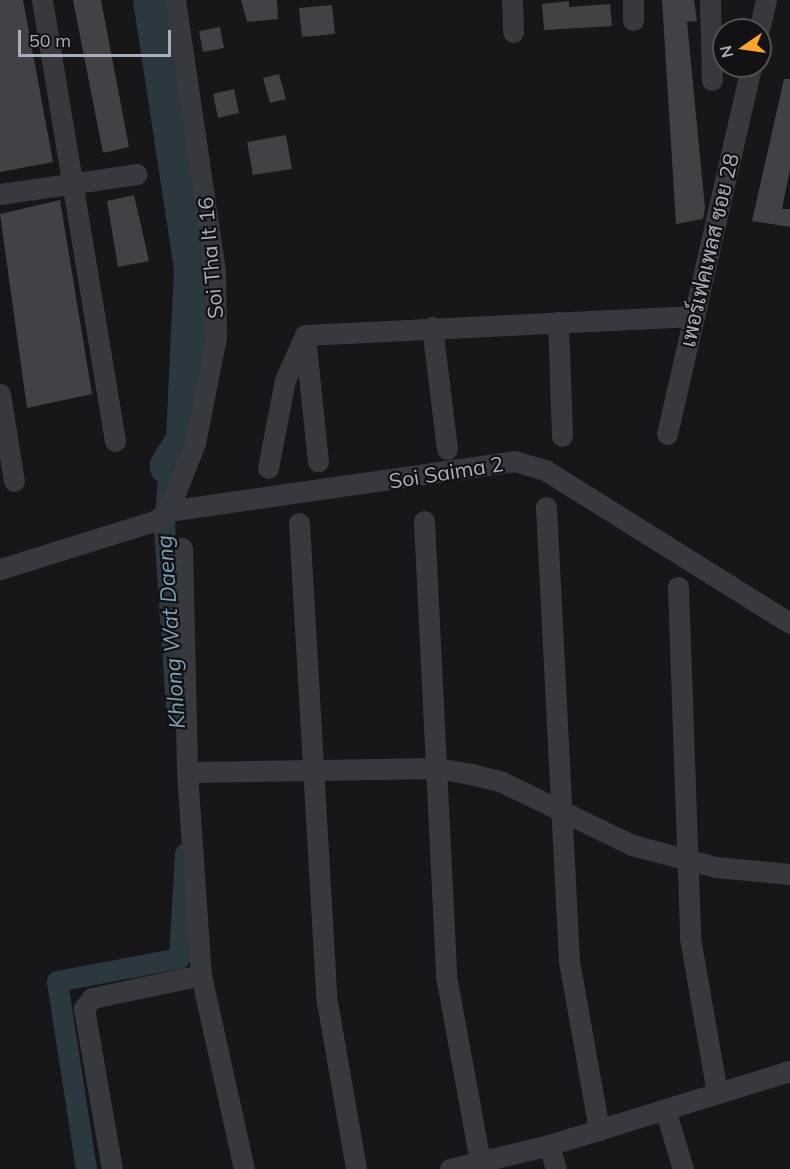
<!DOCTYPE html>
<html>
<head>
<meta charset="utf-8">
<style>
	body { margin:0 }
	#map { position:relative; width:790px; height:1169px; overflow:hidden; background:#171719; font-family:Mulish,Sarabun,sans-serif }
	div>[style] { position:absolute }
	.canal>* { height:21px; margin:-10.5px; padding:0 10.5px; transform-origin:10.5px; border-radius:10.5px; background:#2b383f }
	.river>* { height:38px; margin:-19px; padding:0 19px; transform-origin:19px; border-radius:19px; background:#2b383f }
	.building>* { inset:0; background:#414246 }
	.minor>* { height:21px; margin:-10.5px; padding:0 10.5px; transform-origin:10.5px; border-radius:10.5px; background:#37393f }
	span { translate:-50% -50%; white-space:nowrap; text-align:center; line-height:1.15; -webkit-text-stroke:4.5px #121214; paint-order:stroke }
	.street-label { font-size:21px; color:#a8afba }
	.water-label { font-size:22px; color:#7ba1b9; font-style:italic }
	.north { position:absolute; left:712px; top:18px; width:60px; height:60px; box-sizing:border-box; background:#121214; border:2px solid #4e5156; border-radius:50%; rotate:257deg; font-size:16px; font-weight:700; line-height:24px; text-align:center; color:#a8afba }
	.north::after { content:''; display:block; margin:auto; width:21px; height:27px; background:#ffa429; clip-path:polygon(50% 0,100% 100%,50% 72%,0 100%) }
	.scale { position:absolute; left:18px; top:30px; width:153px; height:27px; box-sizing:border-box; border:3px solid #a8afba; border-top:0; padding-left:8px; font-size:18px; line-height:21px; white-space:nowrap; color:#a8afba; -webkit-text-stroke:4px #121214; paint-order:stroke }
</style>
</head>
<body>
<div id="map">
	<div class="canal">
		<i style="left:169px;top:466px;width:61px;rotate:94.7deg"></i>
		<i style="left:164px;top:527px;width:181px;rotate:86.2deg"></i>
		<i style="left:86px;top:1169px;width:190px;rotate:-98.8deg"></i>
		<i style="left:57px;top:981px;width:124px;rotate:-10.7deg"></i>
		<i style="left:179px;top:958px;width:105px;rotate:-86.7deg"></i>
	</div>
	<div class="river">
		<i style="left:152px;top:0;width:272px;rotate:81.3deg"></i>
		<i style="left:193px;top:269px;width:171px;rotate:92.7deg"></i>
		<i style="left:185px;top:440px;width:31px;rotate:122deg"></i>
	</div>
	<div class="building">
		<i style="clip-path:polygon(0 0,23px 0,53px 162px,0 172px)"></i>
		<i style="clip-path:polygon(73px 0,101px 0,129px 147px,103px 153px)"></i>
		<i style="clip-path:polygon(241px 0,277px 0,278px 19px,247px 22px)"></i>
		<i style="clip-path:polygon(662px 0,694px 0,697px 21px,687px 22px,705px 208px,703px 219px,676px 224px)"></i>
		<i style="clip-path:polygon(569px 1px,569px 7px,610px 4px,612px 26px,544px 30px,542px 4px)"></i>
		<i style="clip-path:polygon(332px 5px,335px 34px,302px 37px,299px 8px)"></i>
		<i style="clip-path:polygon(220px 27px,224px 48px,203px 52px,199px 31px)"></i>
		<i style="clip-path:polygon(279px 74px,286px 99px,270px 103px,263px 78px)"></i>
		<i style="clip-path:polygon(784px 79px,790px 79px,790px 169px,782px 209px,790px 209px,790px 227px,752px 221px)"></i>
		<i style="clip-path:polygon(234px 89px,239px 113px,218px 118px,213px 94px)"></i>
		<i style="clip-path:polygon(286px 135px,292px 169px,253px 175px,247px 142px)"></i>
		<i style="clip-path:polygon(134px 195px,149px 261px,118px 267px,107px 201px)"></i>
		<i style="clip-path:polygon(60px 200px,92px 394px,27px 408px,0 214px)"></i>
	</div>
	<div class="minor">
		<i style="left:42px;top:0;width:447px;rotate:80.6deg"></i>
		<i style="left:512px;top:0;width:32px;rotate:88deg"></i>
		<i style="left:633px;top:0;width:20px;rotate:90deg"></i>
		<i style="left:710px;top:0;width:80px;rotate:88.6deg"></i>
		<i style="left:759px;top:30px;width:31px;rotate:-77deg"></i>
		<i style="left:0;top:194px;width:138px;rotate:-8.3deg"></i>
		<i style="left:558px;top:322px;width:114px;rotate:88deg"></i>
		<i style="left:432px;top:327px;width:123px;rotate:83deg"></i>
		<i style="left:305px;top:336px;width:126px;rotate:84.1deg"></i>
		<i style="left:0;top:394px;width:88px;rotate:80.9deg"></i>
		<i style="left:667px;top:434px;width:377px;rotate:-77.1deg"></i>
		<i style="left:268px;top:468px;width:90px;rotate:-79.1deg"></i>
		<i style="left:285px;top:380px;width:49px;rotate:-66deg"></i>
		<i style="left:305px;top:335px;width:390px;rotate:-2.8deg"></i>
		<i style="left:546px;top:507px;width:455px;rotate:87.1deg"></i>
		<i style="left:569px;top:961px;width:172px;rotate:79.9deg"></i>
		<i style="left:168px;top:511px;width:350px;rotate:-8.2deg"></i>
		<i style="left:514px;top:461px;width:32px;rotate:16deg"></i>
		<i style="left:545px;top:470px;width:289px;rotate:32deg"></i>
		<i style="left:424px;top:521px;width:456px;rotate:87.2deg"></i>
		<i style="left:446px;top:976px;width:189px;rotate:79.6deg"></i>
		<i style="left:299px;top:523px;width:480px;rotate:86.7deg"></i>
		<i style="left:327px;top:1002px;width:169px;rotate:80.1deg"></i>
		<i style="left:182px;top:548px;width:224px;rotate:88.7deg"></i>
		<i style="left:187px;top:772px;width:203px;rotate:86.1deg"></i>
		<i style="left:201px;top:975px;width:199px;rotate:77.5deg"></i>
		<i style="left:0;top:569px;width:164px;rotate:-17.3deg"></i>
		<i style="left:157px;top:520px;width:14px;rotate:-39deg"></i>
		<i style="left:168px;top:511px;width:73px;rotate:-68.3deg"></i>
		<i style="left:195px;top:443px;width:108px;rotate:-78.8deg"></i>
		<i style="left:216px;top:337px;width:66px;rotate:-90.9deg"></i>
		<i style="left:215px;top:271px;width:274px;rotate:-98.4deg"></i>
		<i style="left:678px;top:587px;width:351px;rotate:88deg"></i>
		<i style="left:690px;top:938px;width:156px;rotate:80.1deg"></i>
		<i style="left:187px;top:772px;width:250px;rotate:-0.9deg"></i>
		<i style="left:437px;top:768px;width:35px;rotate:10deg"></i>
		<i style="left:471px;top:774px;width:32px;rotate:14deg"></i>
		<i style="left:502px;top:782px;width:144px;rotate:25.9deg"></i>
		<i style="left:632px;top:845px;width:87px;rotate:14.7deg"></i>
		<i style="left:716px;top:867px;width:74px;rotate:5.4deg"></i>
		<i style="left:665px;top:1109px;width:63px;rotate:73.3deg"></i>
		<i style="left:549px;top:1145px;width:25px;rotate:74deg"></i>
		<i style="left:112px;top:1169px;width:163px;rotate:-99.9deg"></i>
		<i style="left:84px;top:1008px;width:13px;rotate:-51deg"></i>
		<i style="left:92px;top:998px;width:111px;rotate:-11.9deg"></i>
		<i style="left:450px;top:1169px;width:102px;rotate:-13.6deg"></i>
		<i style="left:549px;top:1145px;width:252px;rotate:-17.1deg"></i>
	</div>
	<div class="street-label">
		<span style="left:709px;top:250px;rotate:-77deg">เพอร์เฟคเพลส ซอย 28</span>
		<span style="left:210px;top:258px;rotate:-95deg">Soi Tha It 16</span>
		<span style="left:446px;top:472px;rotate:-9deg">Soi Saima 2</span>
	</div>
	<div class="water-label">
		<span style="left:171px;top:632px;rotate:-94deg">Khlong Wat Daeng</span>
	</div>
	<div class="north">N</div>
	<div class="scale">50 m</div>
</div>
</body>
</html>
